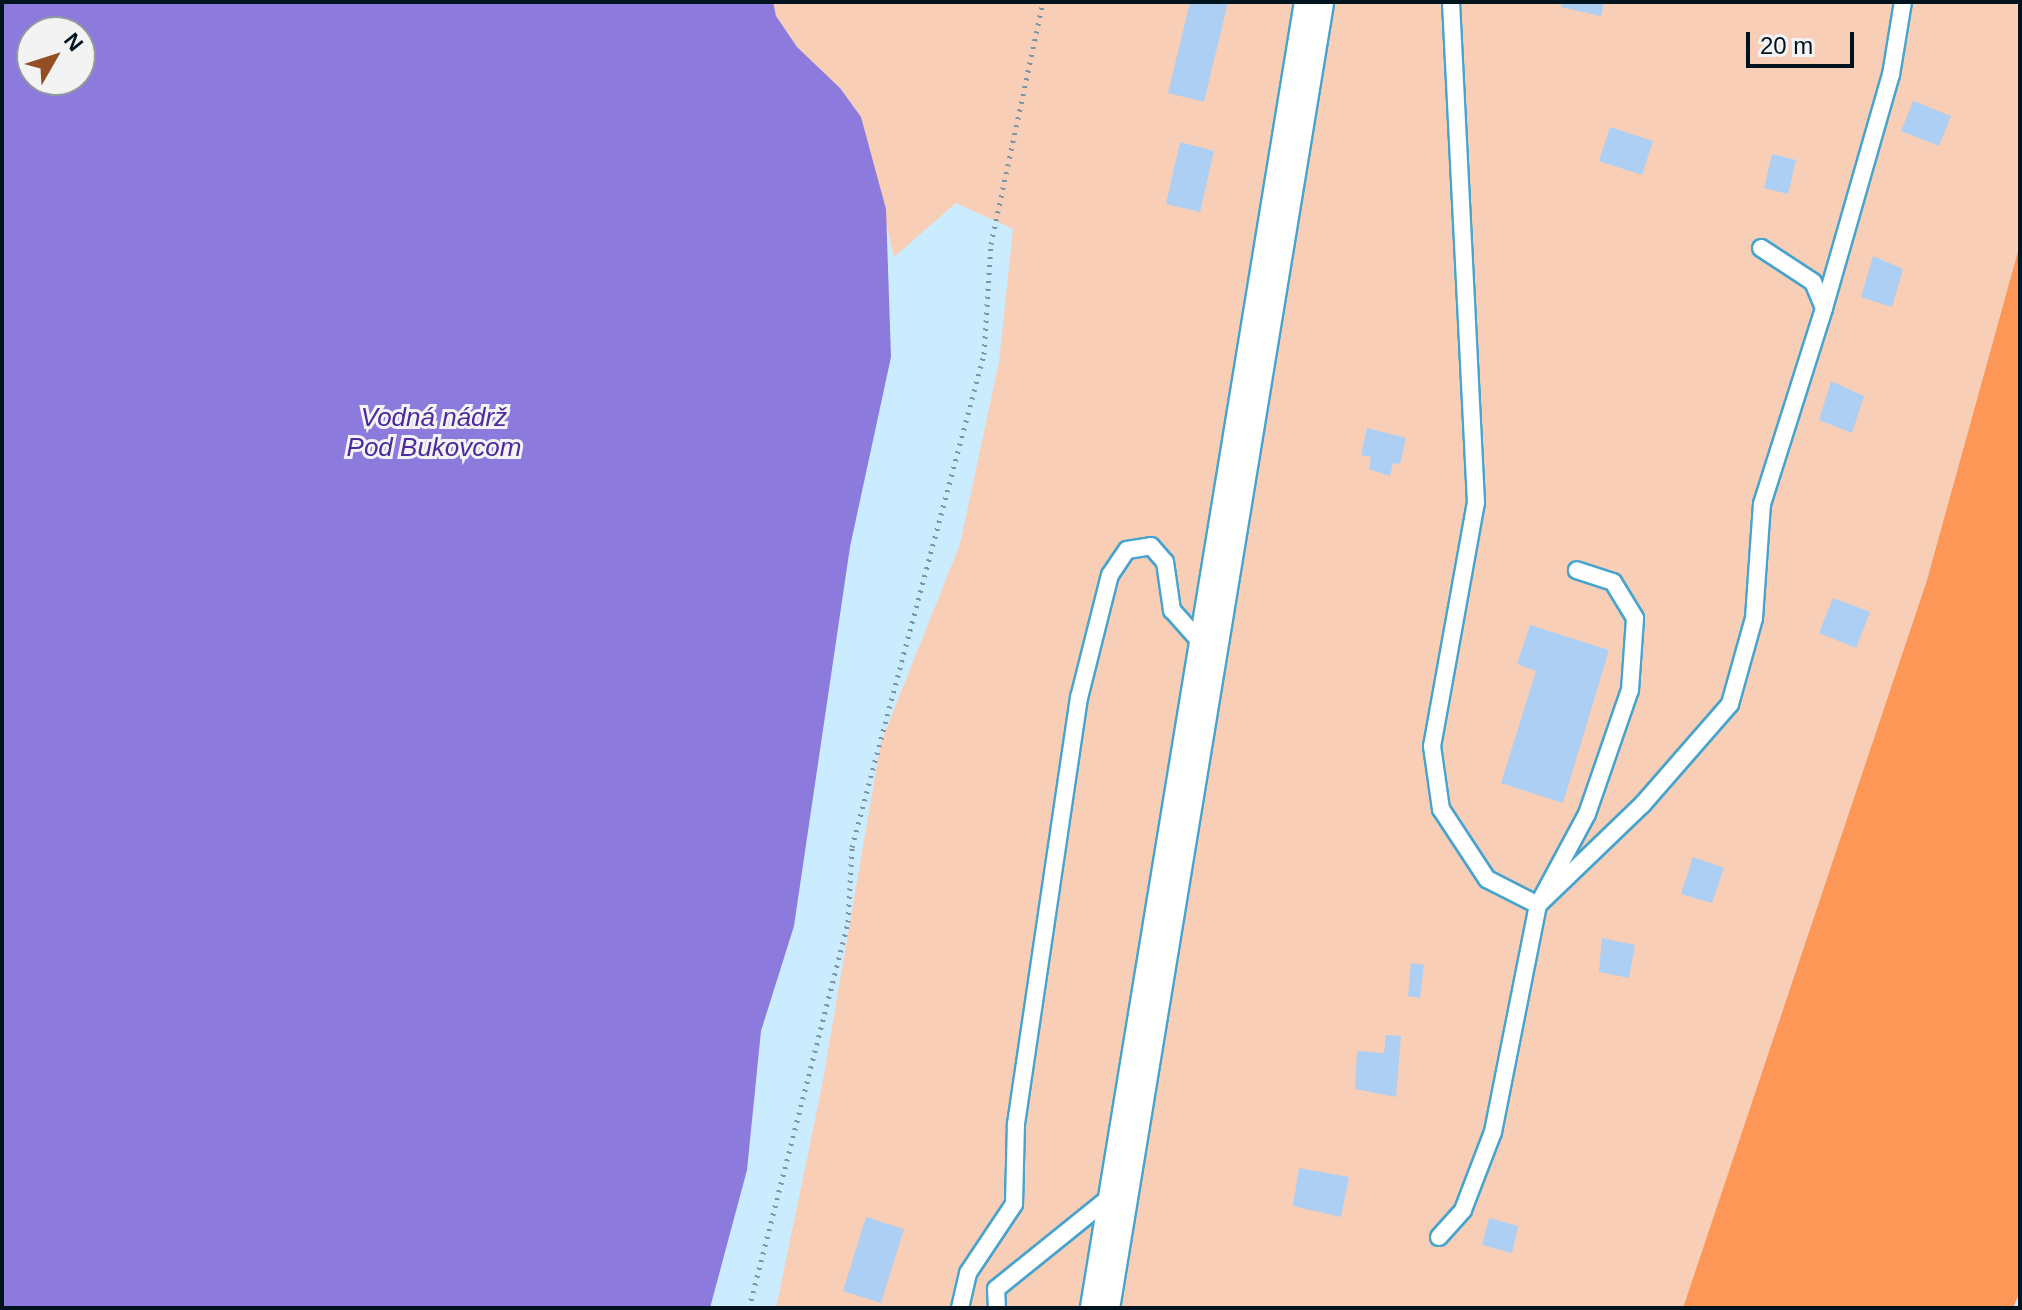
<!DOCTYPE html>
<html>
<head>
<meta charset="utf-8">
<style>
	body { margin:0 }
	#map { position:relative; width:2022px; height:1310px; overflow:hidden; background:#caecfe; font-family:Arial,sans-serif }
	div>[style] { position:absolute }
	.green>* { inset:0; background:#f8ceb6 }
	.forest>* { inset:0; background:#fd9758 }
	.water>* { inset:0; background:#8d7add }
	.building>* { inset:0; background:#adcff4 }
	.path>* { height:5px; margin-top:-2.5px; transform-origin:0; background:repeating-linear-gradient(90deg,#7a96a6 0 2px,transparent 0 8px) }
	.roads { filter:drop-shadow(2px 0 #47a4ce) drop-shadow(-2px 0 #47a4ce) drop-shadow(0 2px #47a4ce) drop-shadow(0 -2px #47a4ce) }
	.service>* { height:16px; margin:-8px; padding:0 8px; transform-origin:8px; border-radius:8px; background:#fff }
	.tertiary>* { height:38px; margin:-19px; padding:0 19px; transform-origin:19px; border-radius:19px; background:#fff }
	span { translate:-50% -50%; white-space:nowrap; text-align:center; line-height:1.15; -webkit-text-stroke:6px #f3f3f3; paint-order:stroke }
	.water-label { font-size:26px; color:#4d299e; font-style:italic }
	.frame { position:absolute; inset:0; border:4px solid #001420; pointer-events:none }
	.north { position:absolute; left:16px; top:16px; width:80px; height:80px; box-sizing:border-box; background:#f3f3f3; border:2px solid #929a9f; border-radius:50%; rotate:51deg; font-size:22px; font-weight:700; line-height:32px; text-align:center; color:#001420 }
	.north::after { content:''; display:block; margin:auto; width:28px; height:36px; background:#934f23; clip-path:polygon(50% 0,100% 100%,50% 72%,0 100%) }
	.scale { position:absolute; left:1746px; top:32px; width:108px; height:36px; box-sizing:border-box; border:4px solid #001420; border-top:0; padding-left:10px; font-size:24px; line-height:28px; white-space:nowrap; color:#001420; -webkit-text-stroke:6px #f3f3f3; paint-order:stroke }
</style>
</head>
<body>
<div id="map">
	<div class="green">
		<i style="clip-path:polygon(773px 2px,2020px 2px,2020px 244px,1927px 580px,1683px 1308px,776px 1308px,821px 1091px,881px 742px,960px 544px,999px 362px,1013px 229px,956px 203px,894px 257px,861px 117px,840px 88px,797px 47px,776px 16px)"></i>
	</div>
	<div class="forest">
		<i style="clip-path:polygon(2020px 244px,2020px 1292px,2013px 1308px,1683px 1308px,1927px 580px)"></i>
	</div>
	<div class="water">
		<i style="clip-path:polygon(evenodd,2px 2px,773px 2px,776px 16px,797px 47px,840px 88px,861px 117px,886px 209px,891px 357px,850px 547px,794px 926px,761px 1031px,747px 1170px,710px 1308px,2px 1308px,2px 2px,32px 32px,80px 32px,80px 80px,32px 80px,32px 32px)"></i>
	</div>
	<div class="building">
		<i style="clip-path:polygon(1190px 2px,1228px 2px,1204px 102px,1168px 93px)"></i>
		<i style="clip-path:polygon(1562px 2px,1604px 2px,1601px 16px,1561px 7px)"></i>
		<i style="clip-path:polygon(1913px 101px,1951px 116px,1939px 146px,1901px 131px)"></i>
		<i style="clip-path:polygon(1610px 127px,1653px 141px,1642px 175px,1599px 161px)"></i>
		<i style="clip-path:polygon(1180px 142px,1214px 151px,1200px 212px,1166px 204px)"></i>
		<i style="clip-path:polygon(1772px 154px,1796px 160px,1788px 194px,1764px 188px)"></i>
		<i style="clip-path:polygon(1873px 256px,1903px 269px,1892px 307px,1861px 297px)"></i>
		<i style="clip-path:polygon(1831px 381px,1864px 396px,1852px 433px,1819px 420px)"></i>
		<i style="clip-path:polygon(1367px 428px,1406px 438px,1400px 464px,1393px 463px,1390px 476px,1369px 469px,1371px 457px,1361px 455px)"></i>
		<i style="clip-path:polygon(1833px 598px,1870px 612px,1856px 648px,1819px 633px)"></i>
		<i style="clip-path:polygon(1530px 625px,1609px 650px,1563px 803px,1501px 783px,1536px 671px,1517px 664px)"></i>
		<i style="clip-path:polygon(1693px 857px,1724px 868px,1712px 903px,1681px 894px)"></i>
		<i style="clip-path:polygon(1602px 938px,1635px 945px,1629px 978px,1599px 972px)"></i>
		<i style="clip-path:polygon(1411px 963px,1424px 965px,1420px 998px,1408px 996px)"></i>
		<i style="clip-path:polygon(1386px 1035px,1401px 1036px,1396px 1097px,1355px 1089px,1357px 1051px,1384px 1053px)"></i>
		<i style="clip-path:polygon(1299px 1168px,1349px 1177px,1341px 1217px,1293px 1206px)"></i>
		<i style="clip-path:polygon(866px 1217px,904px 1229px,881px 1303px,843px 1291px)"></i>
		<i style="clip-path:polygon(1489px 1218px,1518px 1226px,1512px 1253px,1482px 1245px)"></i>
	</div>
	<div class="path">
		<i style="left:749px;top:1308px;width:398px;rotate:-75.6deg"></i>
		<i style="left:848px;top:922px;width:75px;rotate:-86.9deg"></i>
		<i style="left:852px;top:847px;width:510px;rotate:-75.01deg"></i>
		<i style="left:984px;top:354px;width:110px;rotate:-86.4deg"></i>
		<i style="left:991px;top:244px;width:248px;rotate:-77.9deg"></i>
	</div>
	<div class="roads">
		<div class="service">
			<i style="left:1451px;top:2px;width:501px;rotate:87.14deg"></i>
			<i style="left:1476px;top:502px;width:248px;rotate:100.2deg"></i>
			<i style="left:1432px;top:746px;width:64px;rotate:81.9deg"></i>
			<i style="left:1441px;top:809px;width:84px;rotate:56.7deg"></i>
			<i style="left:1487px;top:879px;width:57px;rotate:27deg"></i>
			<i style="left:1538px;top:905px;width:103px;rotate:-61.7deg"></i>
			<i style="left:1587px;top:814px;width:131px;rotate:-70.9deg"></i>
			<i style="left:1630px;top:690px;width:72px;rotate:-86deg"></i>
			<i style="left:1635px;top:618px;width:42px;rotate:-121.4deg"></i>
			<i style="left:1613px;top:582px;width:38px;rotate:-162deg"></i>
			<i style="left:1824px;top:308px;width:242px;rotate:-74deg"></i>
			<i style="left:1891px;top:75px;width:74px;rotate:-80.7deg"></i>
			<i style="left:1439px;top:1237px;width:36px;rotate:-48deg"></i>
			<i style="left:1463px;top:1210px;width:84px;rotate:-69deg"></i>
			<i style="left:1493px;top:1132px;width:231px;rotate:-78.8deg"></i>
			<i style="left:1538px;top:905px;width:144px;rotate:-43.9deg"></i>
			<i style="left:1642px;top:805px;width:134px;rotate:-48.9deg"></i>
			<i style="left:1730px;top:704px;width:89px;rotate:-74.4deg"></i>
			<i style="left:1754px;top:618px;width:114px;rotate:-86deg"></i>
			<i style="left:1762px;top:504px;width:206px;rotate:-72.4deg"></i>
			<i style="left:1824px;top:308px;width:28px;rotate:-113deg"></i>
			<i style="left:1813px;top:282px;width:62px;rotate:-146.8deg"></i>
			<i style="left:960px;top:1308px;width:36px;rotate:-77deg"></i>
			<i style="left:968px;top:1273px;width:83px;rotate:-56.3deg"></i>
			<i style="left:1014px;top:1204px;width:80px;rotate:-88.6deg"></i>
			<i style="left:1016px;top:1124px;width:431px;rotate:-81.6deg"></i>
			<i style="left:1079px;top:698px;width:127px;rotate:-75.9deg"></i>
			<i style="left:1110px;top:575px;width:30px;rotate:-56deg"></i>
			<i style="left:1127px;top:550px;width:24px;rotate:-9deg"></i>
			<i style="left:1151px;top:546px;width:21px;rotate:49deg"></i>
			<i style="left:1165px;top:562px;width:49px;rotate:81.7deg"></i>
			<i style="left:1172px;top:610px;width:50px;rotate:48.3deg"></i>
			<i style="left:997px;top:1308px;width:19px;rotate:-93deg"></i>
			<i style="left:996px;top:1289px;width:153px;rotate:-38.9deg"></i>
		</div>
		<div class="tertiary">
			<i style="left:1100px;top:1308px;width:1323px;rotate:-80.69deg"></i>
		</div>
	</div>
	<div class="water-label">
		<span style="left:434px;top:433px">Vodná nádrž<br>Pod Bukovcom</span>
	</div>
	<div class="frame"></div>
	<div class="north">N</div>
	<div class="scale">20 m</div>
</div>
</body>
</html>
